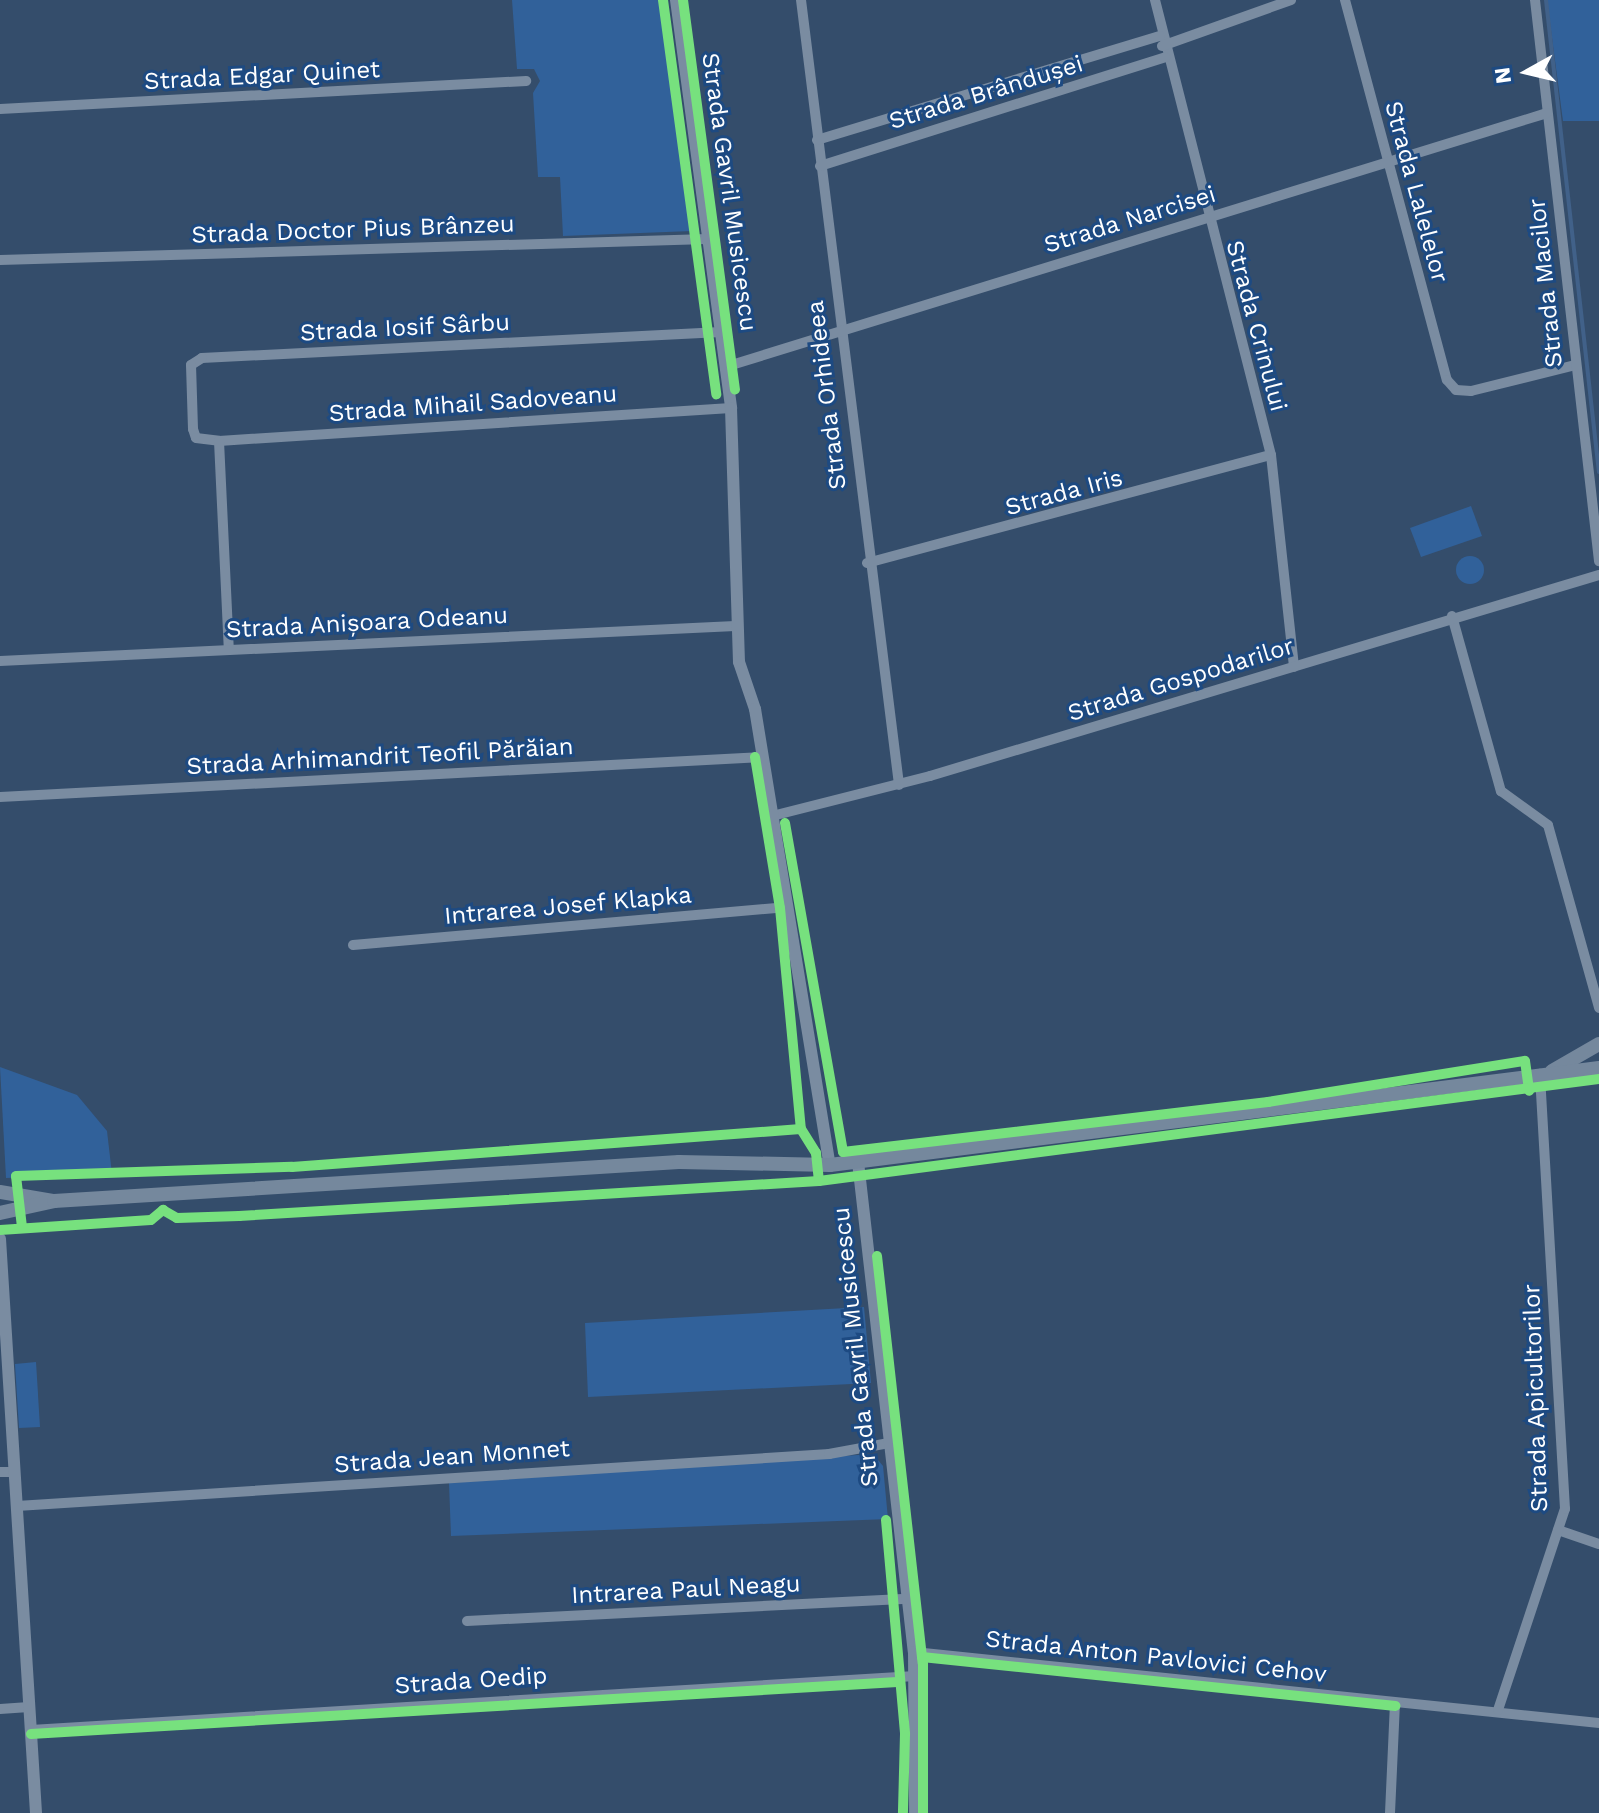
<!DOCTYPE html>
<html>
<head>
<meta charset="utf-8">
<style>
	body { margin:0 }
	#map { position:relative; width:1599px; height:1813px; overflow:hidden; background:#344d6b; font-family:"Work Sans",sans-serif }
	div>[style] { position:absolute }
	.green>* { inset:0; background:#31619a }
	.round { border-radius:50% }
	.stream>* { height:4px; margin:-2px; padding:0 2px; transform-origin:2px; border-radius:2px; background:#416189 }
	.minor>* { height:10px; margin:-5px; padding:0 5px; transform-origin:5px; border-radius:5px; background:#7a8ca1 }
	.tertiary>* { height:12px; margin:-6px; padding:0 6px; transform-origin:6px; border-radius:6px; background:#7a8ca1 }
	.secondary>* { height:14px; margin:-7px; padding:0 7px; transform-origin:7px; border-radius:7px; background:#75889d }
	.cycleway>* { height:10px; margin:-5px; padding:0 5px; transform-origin:5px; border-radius:5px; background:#77e17e }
	span { translate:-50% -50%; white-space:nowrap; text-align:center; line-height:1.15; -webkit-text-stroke:6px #1d4a82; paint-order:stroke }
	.street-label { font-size:24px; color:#fff }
	.north { position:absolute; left:1487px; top:32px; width:80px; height:80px; -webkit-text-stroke:6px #1d4a82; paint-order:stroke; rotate:262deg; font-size:22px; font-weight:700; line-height:32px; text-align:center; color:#fff }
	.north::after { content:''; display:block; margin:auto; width:28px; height:36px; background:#fff; clip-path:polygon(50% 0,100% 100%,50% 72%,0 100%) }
</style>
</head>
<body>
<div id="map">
	<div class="green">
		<i style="clip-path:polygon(512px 0,661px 0,692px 231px,563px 236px,560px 177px,538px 177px,533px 93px,540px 81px,534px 69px,517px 69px)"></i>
		<i style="clip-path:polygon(1547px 0,1599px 0,1599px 121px,1563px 121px)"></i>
		<i style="clip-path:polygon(1471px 506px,1482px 536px,1421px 557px,1410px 528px)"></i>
		<i class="round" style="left:1456px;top:556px;width:28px;height:28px"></i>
		<i style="clip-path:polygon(0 1067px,77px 1095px,107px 1131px,112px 1174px,6px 1178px)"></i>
		<i style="clip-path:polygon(864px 1307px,871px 1383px,588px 1397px,585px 1323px)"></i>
		<i style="clip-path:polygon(36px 1362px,40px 1427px,19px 1428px,15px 1364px)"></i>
		<i style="clip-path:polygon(873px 1454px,883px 1466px,888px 1519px,451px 1536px,449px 1483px)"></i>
	</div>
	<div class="stream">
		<i style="left:1546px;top:0;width:475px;rotate:83.6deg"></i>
	</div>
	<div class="minor">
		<i style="left:801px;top:0;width:791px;rotate:82.88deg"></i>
		<i style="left:1155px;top:0;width:470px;rotate:75.7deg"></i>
		<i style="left:1271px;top:455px;width:213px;rotate:83.8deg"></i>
		<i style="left:1345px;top:0;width:393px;rotate:75deg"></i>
		<i style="left:1447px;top:380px;width:13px;rotate:48deg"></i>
		<i style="left:1456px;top:390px;width:15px;rotate:4deg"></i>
		<i style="left:1471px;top:391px;width:107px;rotate:-14deg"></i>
		<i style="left:1535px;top:0;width:565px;rotate:83.49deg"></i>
		<i style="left:1162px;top:46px;width:137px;rotate:-19.6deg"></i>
		<i style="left:0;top:109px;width:527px;rotate:-3.05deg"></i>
		<i style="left:817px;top:140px;width:358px;rotate:-16.9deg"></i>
		<i style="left:820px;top:166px;width:362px;rotate:-17.5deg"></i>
		<i style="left:0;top:260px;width:708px;rotate:-1.7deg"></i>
		<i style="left:721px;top:332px;width:520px;rotate:177.13deg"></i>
		<i style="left:202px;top:358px;width:13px;rotate:148deg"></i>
		<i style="left:191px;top:365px;width:64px;rotate:88.2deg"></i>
		<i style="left:193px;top:429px;width:9px;rotate:72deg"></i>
		<i style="left:196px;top:438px;width:23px;rotate:7deg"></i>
		<i style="left:219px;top:441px;width:513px;rotate:-3.69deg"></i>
		<i style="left:725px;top:367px;width:860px;rotate:-17.17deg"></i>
		<i style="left:219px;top:441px;width:209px;rotate:87.3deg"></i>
		<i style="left:867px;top:563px;width:418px;rotate:-15deg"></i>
		<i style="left:1452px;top:616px;width:182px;rotate:74.4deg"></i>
		<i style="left:1501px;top:791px;width:58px;rotate:35.9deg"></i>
		<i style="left:1548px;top:825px;width:190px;rotate:74.4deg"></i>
		<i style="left:0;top:661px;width:736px;rotate:-2.73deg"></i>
		<i style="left:0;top:797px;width:764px;rotate:-3deg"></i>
		<i style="left:772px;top:816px;width:163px;rotate:-14.2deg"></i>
		<i style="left:930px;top:776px;width:699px;rotate:-16.72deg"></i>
		<i style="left:353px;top:945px;width:436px;rotate:-5deg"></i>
		<i style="left:0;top:1472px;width:15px"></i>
		<i style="left:17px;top:1506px;width:814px;rotate:-3.66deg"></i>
		<i style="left:829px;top:1454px;width:61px;rotate:-10.4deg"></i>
		<i style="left:1558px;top:1530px;width:43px;rotate:18.9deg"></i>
		<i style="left:467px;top:1621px;width:441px;rotate:-2.9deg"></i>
		<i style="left:914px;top:1652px;width:689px;rotate:5.92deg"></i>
		<i style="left:0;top:1709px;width:29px;rotate:-4deg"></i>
		<i style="left:1498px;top:1710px;width:212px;rotate:-71.6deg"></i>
		<i style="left:1565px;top:1509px;width:436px;rotate:-93.3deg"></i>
		<i style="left:31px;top:1730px;width:886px;rotate:-3.5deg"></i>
		<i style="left:1390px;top:1813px;width:110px;rotate:-87.4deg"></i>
	</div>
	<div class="tertiary">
		<i style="left:676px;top:0;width:412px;rotate:82.3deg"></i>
		<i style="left:731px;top:408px;width:254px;rotate:88.2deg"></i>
		<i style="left:739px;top:662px;width:50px;rotate:71.2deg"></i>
		<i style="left:755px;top:709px;width:462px;rotate:80.7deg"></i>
		<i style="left:858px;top:1162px;width:493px;rotate:83.5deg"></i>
		<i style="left:914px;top:1652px;width:161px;rotate:89.6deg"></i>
		<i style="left:0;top:1239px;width:575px;rotate:86.41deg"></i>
	</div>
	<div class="secondary">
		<i style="left:1552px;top:1071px;width:54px;rotate:-29.9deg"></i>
		<i style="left:0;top:1192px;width:55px;rotate:9.5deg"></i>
		<i style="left:0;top:1213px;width:55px;rotate:-12.5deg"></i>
		<i style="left:54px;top:1201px;width:626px;rotate:-3.57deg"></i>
		<i style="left:679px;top:1162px;width:151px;rotate:1.1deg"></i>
		<i style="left:830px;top:1165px;width:775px;rotate:-7.19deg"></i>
	</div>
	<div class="cycleway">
		<i style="left:663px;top:0;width:398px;rotate:82.3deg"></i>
		<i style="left:683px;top:0;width:393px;rotate:82.4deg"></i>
		<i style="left:755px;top:757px;width:153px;rotate:80.6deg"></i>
		<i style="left:780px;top:908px;width:222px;rotate:84.6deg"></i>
		<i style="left:801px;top:1129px;width:28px;rotate:58deg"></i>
		<i style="left:816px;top:1153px;width:28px;rotate:84deg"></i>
		<i style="left:785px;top:823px;width:334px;rotate:80deg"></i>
		<i style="left:843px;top:1152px;width:428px;rotate:-6.7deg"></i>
		<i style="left:1268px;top:1102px;width:260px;rotate:-9.1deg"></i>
		<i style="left:1525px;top:1061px;width:30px;rotate:82deg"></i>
		<i style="left:22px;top:1227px;width:51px;rotate:-96.7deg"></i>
		<i style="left:16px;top:1176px;width:276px;rotate:-1.9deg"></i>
		<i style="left:292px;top:1167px;width:510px;rotate:-4.27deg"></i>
		<i style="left:0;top:1230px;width:151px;rotate:-3.8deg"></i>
		<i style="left:151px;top:1220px;width:16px;rotate:-40deg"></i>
		<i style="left:163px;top:1210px;width:16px;rotate:30deg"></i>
		<i style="left:177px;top:1218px;width:62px;rotate:-1.8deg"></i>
		<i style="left:239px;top:1216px;width:581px;rotate:-3.45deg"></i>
		<i style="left:819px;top:1181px;width:787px;rotate:-7.45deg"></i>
		<i style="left:877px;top:1256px;width:410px;rotate:83.6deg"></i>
		<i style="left:923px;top:1663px;width:150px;rotate:90deg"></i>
		<i style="left:886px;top:1520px;width:215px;rotate:84.9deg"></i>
		<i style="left:905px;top:1734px;width:79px;rotate:91.5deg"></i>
		<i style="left:922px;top:1657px;width:476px;rotate:5.9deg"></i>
		<i style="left:31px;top:1734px;width:868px;rotate:-3.44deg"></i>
	</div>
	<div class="street-label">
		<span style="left:262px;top:76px;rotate:-3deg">Strada Edgar Quinet</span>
		<span style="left:986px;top:93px;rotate:-17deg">Strada Brândușei</span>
		<span style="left:729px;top:192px;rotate:82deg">Strada Gavril Musicescu</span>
		<span style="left:1416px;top:192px;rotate:75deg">Strada Lalelelor</span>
		<span style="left:1130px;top:220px;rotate:-17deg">Strada Narcisei</span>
		<span style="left:353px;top:230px;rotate:-2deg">Strada Doctor Pius Brânzeu</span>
		<span style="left:1546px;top:283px;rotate:-96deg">Strada Macilor</span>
		<span style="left:1256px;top:326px;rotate:75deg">Strada Crinului</span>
		<span style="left:405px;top:328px;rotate:-3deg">Strada Iosif Sârbu</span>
		<span style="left:827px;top:395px;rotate:-97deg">Strada Orhideea</span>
		<span style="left:473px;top:404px;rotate:-4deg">Strada Mihail Sadoveanu</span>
		<span style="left:1064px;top:493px;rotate:-15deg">Strada Iris</span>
		<span style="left:367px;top:623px;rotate:-3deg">Strada Anișoara Odeanu</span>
		<span style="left:1181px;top:680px;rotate:-17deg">Strada Gospodarilor</span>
		<span style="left:380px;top:757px;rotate:-3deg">Strada Arhimandrit Teofil Părăian</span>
		<span style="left:568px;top:906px;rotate:-5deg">Intrarea Josef Klapka</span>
		<span style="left:856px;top:1347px;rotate:-96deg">Strada Gavril Musicescu</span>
		<span style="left:1536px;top:1398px;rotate:-92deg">Strada Apicultorilor</span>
		<span style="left:452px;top:1457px;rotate:-4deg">Strada Jean Monnet</span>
		<span style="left:686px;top:1590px;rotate:-3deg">Intrarea Paul Neagu</span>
		<span style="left:1156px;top:1657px;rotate:6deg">Strada Anton Pavlovici Cehov</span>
		<span style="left:471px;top:1681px;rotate:-4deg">Strada Oedip</span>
	</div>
	<div class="north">N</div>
</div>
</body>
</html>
